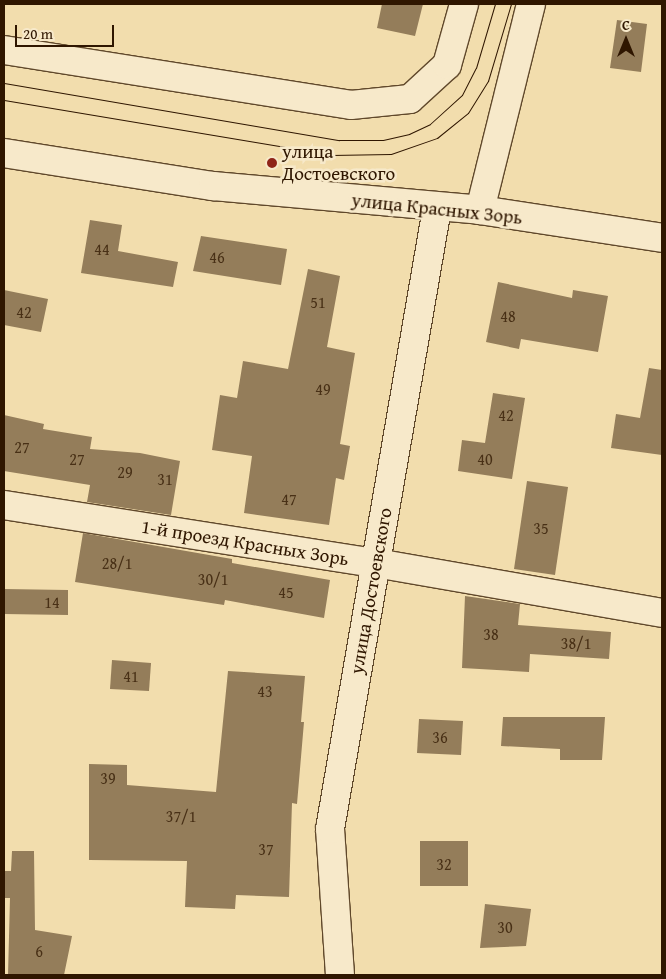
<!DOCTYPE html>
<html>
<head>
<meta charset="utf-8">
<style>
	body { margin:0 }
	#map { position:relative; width:666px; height:979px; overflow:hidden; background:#f2ddad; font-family:"Gentium Book Plus",serif }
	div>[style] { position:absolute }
	.building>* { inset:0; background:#947d5a }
	.roads { filter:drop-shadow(1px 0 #60482b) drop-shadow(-1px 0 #60482b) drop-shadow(0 1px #60482b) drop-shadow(0 -1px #60482b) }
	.street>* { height:28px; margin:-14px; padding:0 14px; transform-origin:14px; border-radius:14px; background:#f7e9ca }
	.tram>* { height:1px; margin:-0.5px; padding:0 0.5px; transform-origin:0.5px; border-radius:0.5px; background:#2f1600 }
	.dots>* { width:14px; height:14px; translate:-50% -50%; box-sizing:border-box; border:2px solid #f7e9ca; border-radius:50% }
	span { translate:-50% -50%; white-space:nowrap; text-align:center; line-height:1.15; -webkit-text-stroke:5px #f7e9ca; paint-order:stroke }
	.number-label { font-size:16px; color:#483016 }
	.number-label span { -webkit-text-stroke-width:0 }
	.poi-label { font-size:19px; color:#2f1600 }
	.left { translate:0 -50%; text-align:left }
	.street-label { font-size:19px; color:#2f1600 }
	.frame { position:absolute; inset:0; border:5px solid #2f1600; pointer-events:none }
	.north { position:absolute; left:601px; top:15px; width:50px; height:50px; -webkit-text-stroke:4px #f7e9ca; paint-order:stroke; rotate:0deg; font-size:14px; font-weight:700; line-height:20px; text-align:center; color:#2f1600 }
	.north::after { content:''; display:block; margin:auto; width:18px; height:22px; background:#2f1600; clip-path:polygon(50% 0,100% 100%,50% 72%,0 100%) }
	.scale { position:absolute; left:15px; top:25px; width:99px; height:22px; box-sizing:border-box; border:2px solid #2f1600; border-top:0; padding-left:6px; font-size:15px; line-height:18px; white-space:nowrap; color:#2f1600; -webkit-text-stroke:4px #f7e9ca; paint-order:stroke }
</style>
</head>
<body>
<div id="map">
	<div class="building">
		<i style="clip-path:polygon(382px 4px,423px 4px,415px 36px,377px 28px)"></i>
		<i style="clip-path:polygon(617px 20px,647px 24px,641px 72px,610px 68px)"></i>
		<i style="clip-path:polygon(90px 220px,122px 225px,118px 251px,178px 262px,173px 287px,81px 273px)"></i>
		<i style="clip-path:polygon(201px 236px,287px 249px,281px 285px,193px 271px)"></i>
		<i style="clip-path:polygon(308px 269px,340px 276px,327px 347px,355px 353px,340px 444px,350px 446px,344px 480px,336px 478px,329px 525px,244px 513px,252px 456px,212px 450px,220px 395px,237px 398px,243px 361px,288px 369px)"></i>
		<i style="clip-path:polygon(498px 282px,572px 298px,573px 290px,608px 296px,598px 352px,521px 339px,519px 349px,486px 342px)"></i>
		<i style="clip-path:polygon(4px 290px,48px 299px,41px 332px,4px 325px)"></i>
		<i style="clip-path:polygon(649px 368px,662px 370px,662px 455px,611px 448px,616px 414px,640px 418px)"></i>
		<i style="clip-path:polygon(493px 393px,525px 398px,512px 479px,458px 471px,462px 440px,485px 443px)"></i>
		<i style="clip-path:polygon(4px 415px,44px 424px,43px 429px,92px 437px,90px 449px,140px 453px,180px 461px,171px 515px,87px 502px,90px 485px,4px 471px)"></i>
		<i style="clip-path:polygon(527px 481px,568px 487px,555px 575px,514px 569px)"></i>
		<i style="clip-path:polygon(83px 533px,232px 559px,232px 563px,330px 580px,324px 618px,225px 600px,224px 605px,75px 582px)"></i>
		<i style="clip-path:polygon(4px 589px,68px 590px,68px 615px,4px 614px)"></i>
		<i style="clip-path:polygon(465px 596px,520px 604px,518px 625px,611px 632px,609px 659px,530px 654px,529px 672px,462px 668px)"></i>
		<i style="clip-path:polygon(112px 660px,151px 663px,149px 691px,110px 689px)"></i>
		<i style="clip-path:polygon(228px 671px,305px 676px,301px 722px,304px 722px,297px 804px,292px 803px,289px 897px,236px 895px,235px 909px,185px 907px,187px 861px,89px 860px,89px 764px,127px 765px,127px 785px,216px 792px)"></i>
		<i style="clip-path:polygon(503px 717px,605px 717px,602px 760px,560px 760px,560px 749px,501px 746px)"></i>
		<i style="clip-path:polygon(419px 719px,463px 721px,461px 755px,417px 753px)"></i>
		<i style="clip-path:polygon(420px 841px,468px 841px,468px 886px,420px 886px)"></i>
		<i style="clip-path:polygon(12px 851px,34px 851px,35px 930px,72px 936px,64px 975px,8px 975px,10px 898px,4px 898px,4px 871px,11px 871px)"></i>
		<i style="clip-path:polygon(485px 904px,531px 909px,526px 946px,480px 948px)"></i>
	</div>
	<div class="roads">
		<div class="street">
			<i style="left:4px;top:50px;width:351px;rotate:9deg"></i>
			<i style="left:351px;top:105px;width:59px;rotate:-5.8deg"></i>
			<i style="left:410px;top:99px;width:50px;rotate:-42.6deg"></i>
			<i style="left:447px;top:65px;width:63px;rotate:-74.4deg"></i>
			<i style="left:4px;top:153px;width:212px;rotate:9deg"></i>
			<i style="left:213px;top:186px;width:268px;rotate:5.1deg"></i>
			<i style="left:480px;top:210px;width:184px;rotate:8.7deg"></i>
			<i style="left:480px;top:210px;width:212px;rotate:-76.1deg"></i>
			<i style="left:4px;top:505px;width:376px;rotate:8.9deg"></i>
			<i style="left:376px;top:563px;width:290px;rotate:9.9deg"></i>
			<i style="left:340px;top:975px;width:146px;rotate:-93.9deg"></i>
			<i style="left:330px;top:829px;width:630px;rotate:-80.22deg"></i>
		</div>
	</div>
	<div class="tram">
		<i style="left:4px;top:83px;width:340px;rotate:9.7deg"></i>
		<i style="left:339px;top:140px;width:44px"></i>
		<i style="left:383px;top:140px;width:27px;rotate:-13deg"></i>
		<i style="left:409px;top:134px;width:23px;rotate:-25deg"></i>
		<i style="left:430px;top:124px;width:43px;rotate:-42.2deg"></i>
		<i style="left:462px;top:95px;width:30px;rotate:-63deg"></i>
		<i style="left:476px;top:68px;width:67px;rotate:-73.5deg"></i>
		<i style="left:4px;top:100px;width:332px;rotate:9.5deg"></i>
		<i style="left:331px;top:155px;width:60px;rotate:-1deg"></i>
		<i style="left:391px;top:154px;width:49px;rotate:-19.2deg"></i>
		<i style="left:437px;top:138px;width:40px;rotate:-39deg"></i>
		<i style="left:468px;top:113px;width:38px;rotate:-58deg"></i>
		<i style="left:488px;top:81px;width:80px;rotate:-73.4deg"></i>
	</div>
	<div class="dots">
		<i style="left:272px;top:163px;background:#8f2418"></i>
	</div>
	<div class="number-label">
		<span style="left:102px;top:249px">44</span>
		<span style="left:217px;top:257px">46</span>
		<span style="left:318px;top:302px">51</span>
		<span style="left:24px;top:312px">42</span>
		<span style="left:508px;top:316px">48</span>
		<span style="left:323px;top:389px">49</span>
		<span style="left:506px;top:415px">42</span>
		<span style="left:22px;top:447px">27</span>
		<span style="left:77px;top:459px">27</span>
		<span style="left:485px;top:459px">40</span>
		<span style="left:125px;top:472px">29</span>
		<span style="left:165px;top:479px">31</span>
		<span style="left:289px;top:499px">47</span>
		<span style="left:541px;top:528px">35</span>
		<span style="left:117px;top:563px">28/1</span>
		<span style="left:213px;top:579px">30/1</span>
		<span style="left:286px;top:592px">45</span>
		<span style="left:52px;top:602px">14</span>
		<span style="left:491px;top:634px">38</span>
		<span style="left:576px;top:643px">38/1</span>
		<span style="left:131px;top:676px">41</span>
		<span style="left:265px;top:691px">43</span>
		<span style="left:440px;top:737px">36</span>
		<span style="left:108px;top:778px">39</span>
		<span style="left:181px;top:816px">37/1</span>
		<span style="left:266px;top:849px">37</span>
		<span style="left:444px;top:864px">32</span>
		<span style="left:505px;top:927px">30</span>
		<span style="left:39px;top:951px">6</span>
	</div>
	<div class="poi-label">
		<span class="left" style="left:282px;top:163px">улица<br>Достоевского</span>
	</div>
	<div class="street-label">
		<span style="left:437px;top:209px;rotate:6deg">улица Красных Зорь</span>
		<span style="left:245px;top:543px;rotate:9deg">1-й проезд Красных Зорь</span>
		<span style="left:371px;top:591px;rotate:-80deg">улица Достоевского</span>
	</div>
	<div class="frame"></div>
	<div class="north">С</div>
	<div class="scale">20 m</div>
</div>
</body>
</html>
